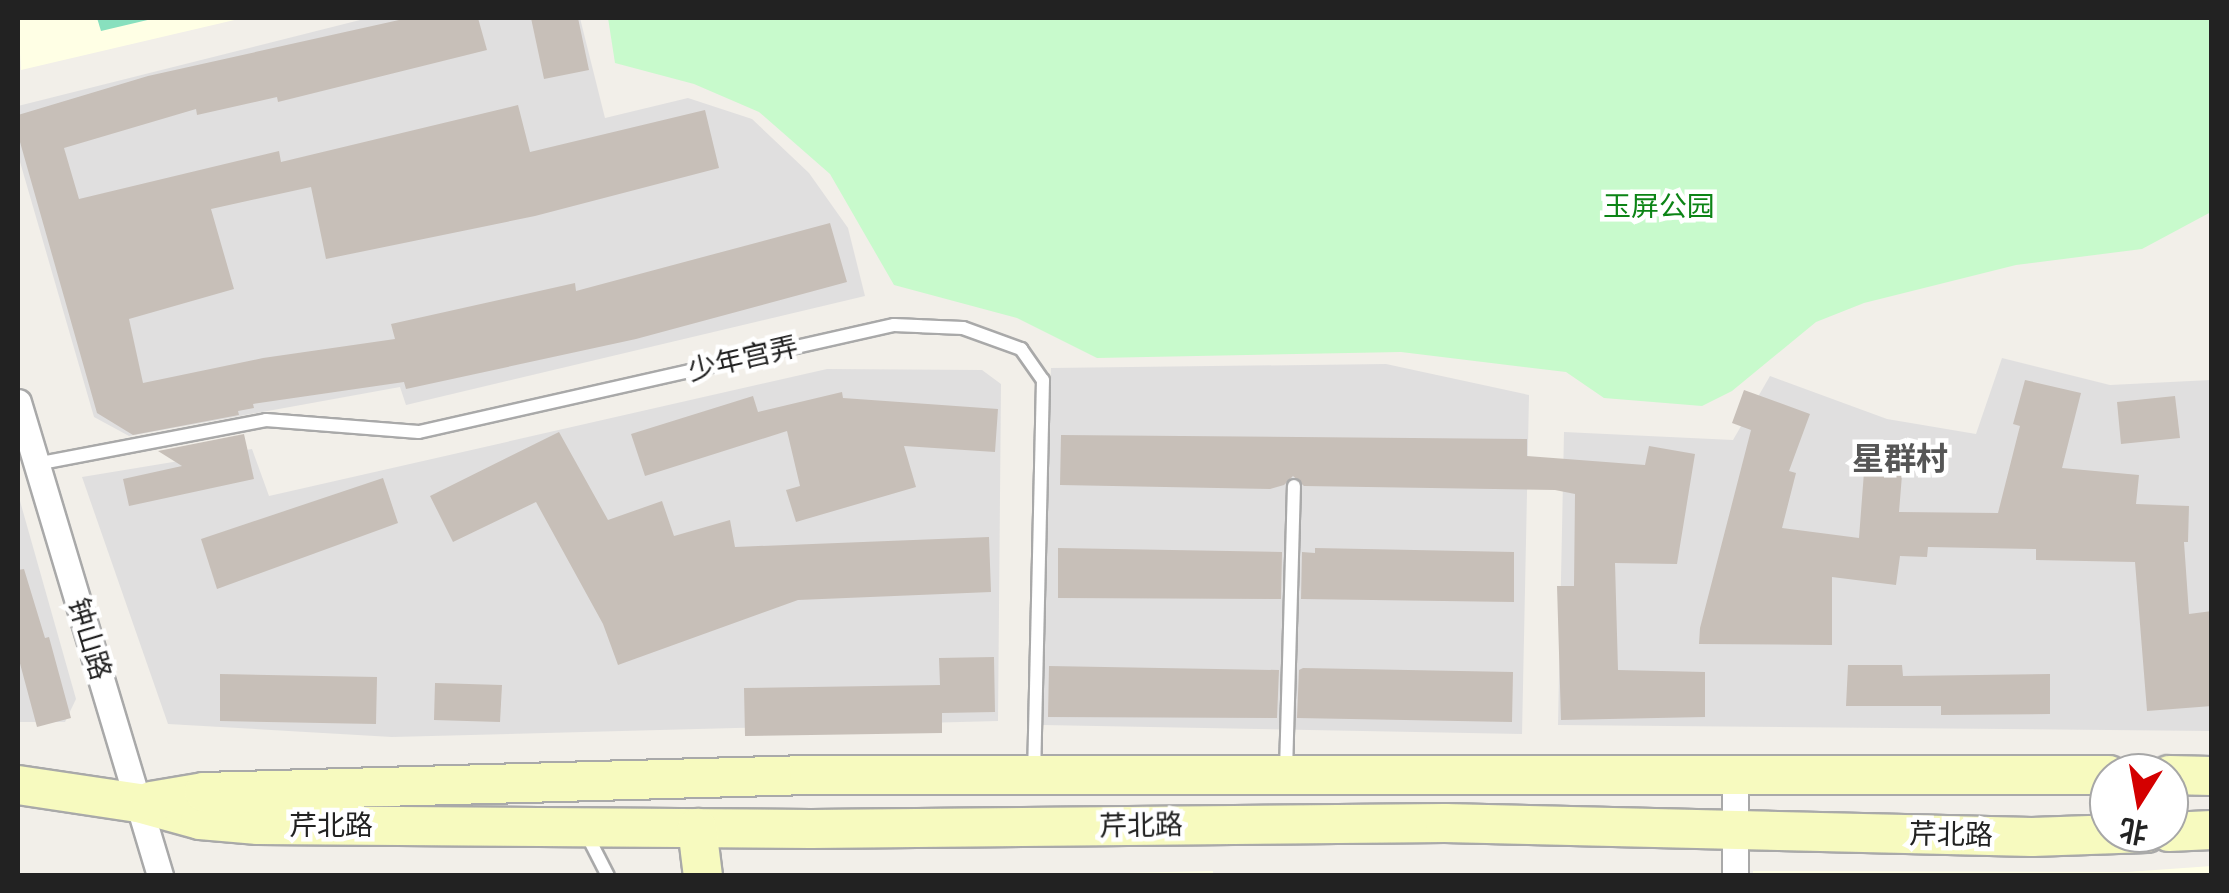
<!DOCTYPE html>
<html>
<head>
<meta charset="utf-8">
<style>
	body { margin:0 }
	#map { position:relative; width:2229px; height:893px; overflow:hidden; background:#f2efe9; font-family:"Source Sans 3","Noto Sans SC",sans-serif }
	div>[style] { position:absolute }
	.residential>* { inset:0; background:#e0dfdf }
	.education>* { inset:0; background:#ffffe5 }
	.park>* { inset:0; background:#c8facc }
	.pitch>* { inset:0; background:#88e0be }
	.building>* { inset:0; background:#c7bfb8 }
	.roads { filter:drop-shadow(2px 0 #a9a9a9) drop-shadow(-2px 0 #a9a9a9) drop-shadow(0 2px #a9a9a9) drop-shadow(0 -2px #a9a9a9) }
	.lane>* { height:12px; margin:-6px; padding:0 6px; transform-origin:6px; border-radius:6px; background:#fff }
	.street>* { height:25px; margin:-12.5px; padding:0 12.5px; transform-origin:12.5px; border-radius:12.5px; background:#fff }
	.secondary>* { height:38px; margin:-19px; padding:0 19px; transform-origin:19px; border-radius:19px; background:#f7fabf }
	span { translate:-50% -50%; white-space:nowrap; text-align:center; line-height:1.15; -webkit-text-stroke:9px #fff; paint-order:stroke }
	.park-label { font-size:28px; color:#0c8416 }
	.street-label { font-size:28px; color:#222 }
	.quarter-label { font-size:32px; color:#555; font-weight:700 }
	.frame { position:absolute; inset:0; border:20px solid #222; pointer-events:none }
	.north { position:absolute; left:2089px; top:753px; width:100px; height:100px; box-sizing:border-box; background:#fff; border:2px solid #a7a7a7; border-radius:50%; rotate:191deg; font-size:28px; font-weight:700; line-height:40px; text-align:center; color:#222 }
	.north::after { content:''; display:block; margin:auto; width:35px; height:45px; background:#d40000; clip-path:polygon(50% 0,100% 100%,50% 72%,0 100%) }
</style>
</head>
<body>
<div id="map">
	<div class="residential">
		<i style="clip-path:polygon(368px 18px,580px 18px,605px 118px,688px 98px,752px 119px,809px 173px,848px 228px,865px 296px,406px 405px,400px 387px,129px 436px,94px 417px,18px 155px,18px 106px)"></i>
		<i style="clip-path:polygon(2002px 358px,2110px 385px,2211px 380px,2211px 731px,1558px 725px,1564px 432px,1733px 440px,1770px 376px,1887px 419px,1976px 434px)"></i>
		<i style="clip-path:polygon(1386px 364px,1529px 395px,1522px 734px,1043px 725px,1051px 368px)"></i>
		<i style="clip-path:polygon(827px 369px,982px 370px,1001px 384px,998px 721px,392px 737px,168px 724px,82px 477px,252px 449px,269px 496px)"></i>
		<i style="clip-path:polygon(18px 494px,76px 699px,65px 722px,18px 722px)"></i>
	</div>
	<div class="education">
		<i style="clip-path:polygon(18px 18px,243px 18px,21px 70px)"></i>
		<i style="clip-path:polygon(2212px 866px,2211px 876px,1753px 875px,1753px 871px,2127px 872px)"></i>
		<i style="clip-path:polygon(1213px 871px,1213px 875px,1028px 875px)"></i>
	</div>
	<div class="park">
		<i style="clip-path:polygon(608px 18px,2211px 18px,2211px 212px,2142px 249px,2016px 265px,1864px 303px,1816px 322px,1732px 391px,1702px 406px,1604px 398px,1566px 372px,1401px 352px,1097px 358px,1017px 318px,894px 285px,830px 174px,759px 112px,694px 84px,615px 63px)"></i>
	</div>
	<div class="pitch">
		<i style="clip-path:polygon(97px 18px,156px 18px,101px 31px)"></i>
	</div>
	<div class="building">
		<i style="clip-path:polygon(408px 18px,478px 18px,487px 50px,278px 102px,277px 97px,197px 115px,196px 109px,64px 148px,79px 199px,279px 151px,281px 162px,518px 105px,530px 152px,705px 110px,719px 168px,535px 216px,326px 259px,311px 187px,211px 209px,234px 289px,129px 319px,143px 383px,263px 358px,395px 339px,391px 324px,575px 283px,576px 291px,830px 223px,847px 282px,636px 339px,406px 389px,404px 382px,253px 404px,254px 408px,238px 411px,239px 415px,133px 435px,97px 413px,18px 135px,18px 115px,148px 76px)"></i>
		<i style="clip-path:polygon(531px 18px,578px 18px,589px 70px,544px 79px)"></i>
		<i style="clip-path:polygon(2025px 380px,2081px 393px,2062px 468px,2139px 475px,2136px 504px,2189px 506px,2188px 542px,2184px 542px,2189px 614px,2212px 611px,2212px 706px,2147px 711px,2135px 562px,2036px 560px,2036px 549px,1928px 547px,1927px 557px,1900px 556px,1896px 585px,1832px 577px,1832px 645px,1699px 644px,1700px 628px,1751px 430px,1732px 423px,1744px 390px,1810px 414px,1789px 471px,1796px 473px,1782px 528px,1859px 538px,1864px 472px,1902px 475px,1899px 512px,1998px 513px,2020px 426px,2013px 424px)"></i>
		<i style="clip-path:polygon(842px 392px,843px 398px,998px 409px,995px 452px,904px 446px,916px 487px,796px 522px,786px 490px,800px 486px,787px 431px,645px 476px,631px 434px,753px 396px,758px 412px)"></i>
		<i style="clip-path:polygon(2175px 396px,2180px 438px,2121px 444px,2117px 402px)"></i>
		<i style="clip-path:polygon(559px 432px,608px 520px,662px 501px,674px 536px,730px 520px,735px 547px,989px 537px,991px 592px,798px 600px,618px 665px,603px 624px,536px 502px,453px 542px,430px 496px)"></i>
		<i style="clip-path:polygon(244px 434px,254px 479px,129px 506px,123px 479px,182px 466px,158px 451px)"></i>
		<i style="clip-path:polygon(1061px 435px,1527px 439px,1527px 456px,1645px 465px,1649px 446px,1695px 454px,1677px 564px,1615px 563px,1618px 670px,1705px 672px,1705px 717px,1561px 720px,1557px 586px,1574px 586px,1575px 494px,1555px 490px,1304px 486px,1293px 476px,1284px 485px,1270px 489px,1060px 485px)"></i>
		<i style="clip-path:polygon(383px 478px,398px 523px,217px 589px,201px 539px)"></i>
		<i style="clip-path:polygon(1058px 548px,1282px 552px,1281px 599px,1058px 598px)"></i>
		<i style="clip-path:polygon(1315px 548px,1514px 552px,1514px 602px,1301px 599px,1302px 552px,1315px 553px)"></i>
		<i style="clip-path:polygon(24px 569px,45px 638px,49px 637px,71px 718px,37px 727px,18px 656px,18px 570px)"></i>
		<i style="clip-path:polygon(994px 657px,995px 712px,942px 713px,942px 733px,745px 736px,744px 688px,940px 685px,939px 658px)"></i>
		<i style="clip-path:polygon(1848px 665px,1902px 665px,1903px 676px,2050px 674px,2050px 714px,1941px 715px,1941px 706px,1846px 706px)"></i>
		<i style="clip-path:polygon(1049px 666px,1279px 670px,1277px 718px,1048px 717px)"></i>
		<i style="clip-path:polygon(1303px 668px,1513px 672px,1512px 722px,1297px 718px,1299px 670px)"></i>
		<i style="clip-path:polygon(220px 674px,377px 677px,376px 724px,220px 721px)"></i>
		<i style="clip-path:polygon(435px 683px,502px 685px,500px 722px,434px 720px)"></i>
	</div>
	<div class="roads">
		<div class="lane">
			<i style="left:36px;top:464px;width:234px;rotate:-10.8deg"></i>
			<i style="left:266px;top:420px;width:153px;rotate:4.5deg"></i>
			<i style="left:419px;top:432px;width:487px;rotate:-12.7deg"></i>
			<i style="left:894px;top:325px;width:69px;rotate:2.5deg"></i>
			<i style="left:963px;top:328px;width:62px;rotate:19.9deg"></i>
			<i style="left:1021px;top:349px;width:38px;rotate:55deg"></i>
			<i style="left:1043px;top:380px;width:393px;rotate:91.3deg"></i>
			<i style="left:1286px;top:771px;width:285px;rotate:-88.4deg"></i>
			<i style="left:587px;top:835px;width:46px;rotate:62.9deg"></i>
		</div>
		<div class="street">
			<i style="left:18px;top:402px;width:495px;rotate:73.3deg"></i>
			<i style="left:1735px;top:876px;width:101px;rotate:-90deg"></i>
		</div>
		<div class="secondary">
			<i style="left:2169px;top:775px;width:43px;rotate:1.3deg"></i>
			<i style="left:18px;top:785px;width:121px;rotate:8.5deg"></i>
			<i style="left:138px;top:803px;width:64px;rotate:15.3deg"></i>
			<i style="left:200px;top:820px;width:58px;rotate:4.9deg"></i>
			<i style="left:258px;top:825px;width:553px;rotate:0.41deg"></i>
			<i style="left:811px;top:829px;width:634px;rotate:-0.54deg"></i>
			<i style="left:1445px;top:823px;width:587px;rotate:1.37deg"></i>
			<i style="left:2032px;top:837px;width:115px;rotate:-2deg"></i>
			<i style="left:151px;top:801px;width:54px;rotate:-9.6deg"></i>
			<i style="left:204px;top:792px;width:605px;rotate:-1.61deg"></i>
			<i style="left:809px;top:775px;width:1300px"></i>
			<i style="left:697px;top:828px;width:48px;rotate:82.9deg"></i>
			<i style="left:2169px;top:832px;width:43px;rotate:-2.7deg"></i>
		</div>
	</div>
	<div class="park-label">
		<span style="left:1659px;top:207px">玉屏公园</span>
	</div>
	<div class="street-label">
		<span style="left:743px;top:359px;rotate:-13deg">少年宫弄</span>
		<span style="left:89px;top:639px;rotate:73deg">钟山路</span>
		<span style="left:331px;top:826px">芹北路</span>
		<span style="left:1141px;top:826px;rotate:-1deg">芹北路</span>
		<span style="left:1951px;top:835px;rotate:1deg">芹北路</span>
	</div>
	<div class="quarter-label">
		<span style="left:1900px;top:460px">星群村</span>
	</div>
	<div class="frame"></div>
	<div class="north">北</div>
</div>
</body>
</html>
